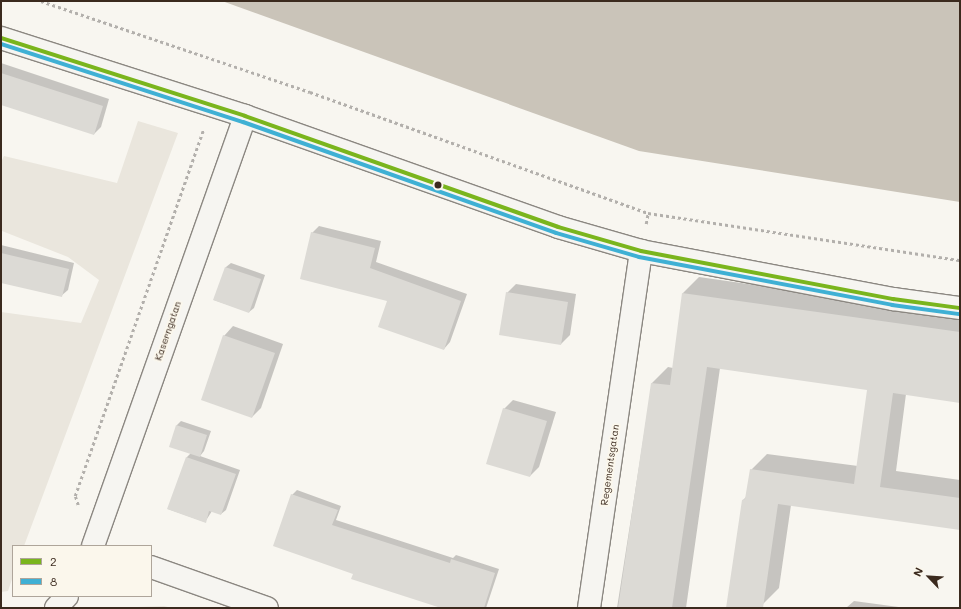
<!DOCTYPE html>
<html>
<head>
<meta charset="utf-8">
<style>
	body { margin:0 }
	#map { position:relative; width:961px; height:609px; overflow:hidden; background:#f8f6f0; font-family:Mali,sans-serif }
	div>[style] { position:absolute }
	.green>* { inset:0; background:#eae6dd }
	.water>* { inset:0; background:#cac4b9 }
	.shadow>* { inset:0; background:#0003 }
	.building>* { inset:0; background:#dcdad5 }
	.path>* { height:2.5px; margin-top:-1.25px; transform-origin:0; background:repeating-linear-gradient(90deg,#b3b0ac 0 3px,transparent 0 6px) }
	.roads { filter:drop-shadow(1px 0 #8b8781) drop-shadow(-1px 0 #8b8781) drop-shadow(0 1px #8b8781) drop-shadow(0 -1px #8b8781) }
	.street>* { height:22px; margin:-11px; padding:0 11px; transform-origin:11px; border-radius:11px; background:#f6f5f1 }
	.secondary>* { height:22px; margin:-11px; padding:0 11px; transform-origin:11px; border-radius:11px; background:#f6f5f1 }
	.bus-1>* { height:4px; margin:-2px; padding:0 2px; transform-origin:2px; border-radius:2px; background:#7ab51d }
	.bus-2>* { height:4px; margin:-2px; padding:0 2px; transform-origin:2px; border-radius:2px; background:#3fb0d4 }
	.dots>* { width:11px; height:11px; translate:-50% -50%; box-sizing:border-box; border:2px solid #fbf7ec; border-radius:50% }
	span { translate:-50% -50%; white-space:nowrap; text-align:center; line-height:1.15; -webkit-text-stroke:4px #fbf7ec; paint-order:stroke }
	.street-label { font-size:10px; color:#3b2a1e }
	.frame { position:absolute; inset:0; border:2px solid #3b2a1e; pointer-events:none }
	.legend { position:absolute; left:12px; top:545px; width:140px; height:52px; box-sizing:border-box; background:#fbf7ec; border:1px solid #aea59a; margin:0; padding:5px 7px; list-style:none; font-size:12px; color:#3b2a1e }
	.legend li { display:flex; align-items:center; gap:8px; height:20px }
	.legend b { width:20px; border:1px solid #aea59a }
	.north { position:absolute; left:909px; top:557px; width:40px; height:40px; -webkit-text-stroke:3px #fbf7ec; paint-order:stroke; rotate:295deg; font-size:11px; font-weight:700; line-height:16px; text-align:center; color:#3b2a1e }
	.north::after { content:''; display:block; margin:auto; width:14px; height:18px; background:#3b2a1e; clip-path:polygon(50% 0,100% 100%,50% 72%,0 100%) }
</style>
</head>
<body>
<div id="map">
	<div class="green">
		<i style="clip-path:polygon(138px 121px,178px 133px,24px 546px,13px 546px,13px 576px,8px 591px,1px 592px,1px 312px,81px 323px,99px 280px,68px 257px,2px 231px,1px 162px,4px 156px,117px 183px)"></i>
		<i style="clip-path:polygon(164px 606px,172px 608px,111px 608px)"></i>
	</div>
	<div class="water">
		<i style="clip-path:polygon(222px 1px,960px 1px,960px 202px,639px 151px)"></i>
	</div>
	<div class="shadow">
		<i style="clip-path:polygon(1px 63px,109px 99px,101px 127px,94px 134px,1px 104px)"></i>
		<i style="clip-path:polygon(319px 226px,381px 241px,376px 262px,467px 294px,450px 342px,444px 349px,312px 233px)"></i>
		<i style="clip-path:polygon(1px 245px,74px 263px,68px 290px,61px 296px,1px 282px)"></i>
		<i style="clip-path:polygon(231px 263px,265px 275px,254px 308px,249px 312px,214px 300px,226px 267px)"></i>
		<i style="clip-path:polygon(699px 277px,960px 314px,960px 402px,906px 394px,896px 471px,960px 480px,960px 529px,791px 505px,779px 588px,759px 608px,727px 608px,743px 500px,746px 497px,751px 470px,767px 454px,858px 466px,868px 389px,720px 368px,686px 608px,617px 608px,652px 383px,668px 367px,673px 368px,683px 293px)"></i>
		<i style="clip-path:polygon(516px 284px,576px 294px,570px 335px,561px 344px,507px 293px)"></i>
		<i style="clip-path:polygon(233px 326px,283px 344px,261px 408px,252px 417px,224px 336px)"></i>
		<i style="clip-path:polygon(513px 400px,556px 412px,539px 467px,530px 476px,504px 409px)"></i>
		<i style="clip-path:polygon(181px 421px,211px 431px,204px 451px,200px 456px,240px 470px,226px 510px,221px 514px,212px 511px,205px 522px,168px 509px,187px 457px,191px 453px,170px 446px,177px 425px)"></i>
		<i style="clip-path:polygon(297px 490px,341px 506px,336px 520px,453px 558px,456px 555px,499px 569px,486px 608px,443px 608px,354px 573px,292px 495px)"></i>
		<i style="clip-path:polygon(854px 601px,906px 608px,846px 608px)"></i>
	</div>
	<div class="building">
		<i style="clip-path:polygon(1px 73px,103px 106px,94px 135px,1px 105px)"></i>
		<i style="clip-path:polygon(311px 232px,375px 248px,370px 268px,461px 301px,444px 350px,378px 327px,387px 301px,300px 279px)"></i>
		<i style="clip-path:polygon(1px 253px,69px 269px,62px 297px,1px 283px)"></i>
		<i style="clip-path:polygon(225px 267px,261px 279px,249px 313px,213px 300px)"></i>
		<i style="clip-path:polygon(506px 292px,568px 302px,561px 345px,499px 335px)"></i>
		<i style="clip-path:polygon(682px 293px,960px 332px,960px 403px,893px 393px,880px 487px,960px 498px,960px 530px,778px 504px,763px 608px,726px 608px,742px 500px,745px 499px,750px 469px,854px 484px,867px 390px,707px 367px,672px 608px,618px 608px,651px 383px,670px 385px)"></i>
		<i style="clip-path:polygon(223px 335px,275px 353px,252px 418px,201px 400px)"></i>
		<i style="clip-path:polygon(503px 408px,547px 421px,530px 477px,486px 464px)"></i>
		<i style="clip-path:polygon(176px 425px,207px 435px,200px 457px,169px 447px)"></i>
		<i style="clip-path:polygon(186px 457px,236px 474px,221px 515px,209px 511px,206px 523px,167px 509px)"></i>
		<i style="clip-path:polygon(291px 494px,338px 510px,332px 525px,450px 563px,451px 559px,495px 573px,484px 608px,441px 608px,351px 579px,353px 574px,273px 546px)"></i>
	</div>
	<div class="path">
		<i style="left:41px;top:1px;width:284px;rotate:18.7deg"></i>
		<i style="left:310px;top:92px;width:359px;rotate:19.7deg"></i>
		<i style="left:648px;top:213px;width:316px;rotate:8.6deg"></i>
		<i style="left:646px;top:224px;width:11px;rotate:-80deg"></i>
		<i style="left:78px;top:505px;width:9px;rotate:-108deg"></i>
		<i style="left:75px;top:496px;width:388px;rotate:-70.7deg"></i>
	</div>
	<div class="roads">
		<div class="street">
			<i style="left:93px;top:546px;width:456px;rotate:-70.5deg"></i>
			<i style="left:151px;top:567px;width:123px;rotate:19.5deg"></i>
			<i style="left:56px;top:608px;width:16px;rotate:-47deg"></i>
			<i style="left:589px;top:608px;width:361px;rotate:-81.7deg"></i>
		</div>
		<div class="secondary">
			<i style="left:1px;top:38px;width:256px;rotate:17.7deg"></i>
			<i style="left:245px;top:116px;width:332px;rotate:19.5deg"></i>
			<i style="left:558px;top:227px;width:86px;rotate:16.1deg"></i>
			<i style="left:641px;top:251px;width:257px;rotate:10.8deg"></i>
			<i style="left:893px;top:299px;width:68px;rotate:7.7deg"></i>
		</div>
	</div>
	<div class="bus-1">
		<i style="left:1px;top:38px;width:256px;rotate:17.7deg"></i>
		<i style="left:245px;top:116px;width:332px;rotate:19.5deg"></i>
		<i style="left:558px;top:227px;width:86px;rotate:16.1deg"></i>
		<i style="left:641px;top:251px;width:257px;rotate:10.8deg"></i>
		<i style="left:893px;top:299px;width:68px;rotate:7.7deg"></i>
	</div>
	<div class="bus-2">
		<i style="left:1px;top:44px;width:254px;rotate:17.9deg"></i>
		<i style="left:243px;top:122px;width:332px;rotate:19.5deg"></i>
		<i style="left:556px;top:233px;width:86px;rotate:16.1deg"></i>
		<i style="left:639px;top:257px;width:258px;rotate:10.7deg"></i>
		<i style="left:892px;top:305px;width:68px;rotate:7.7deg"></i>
	</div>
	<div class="dots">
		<i style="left:438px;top:185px;background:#3b2a1e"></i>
	</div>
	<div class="street-label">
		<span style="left:168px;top:331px;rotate:-71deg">Kaserngatan</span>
		<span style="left:610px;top:465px;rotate:-82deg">Regementsgatan</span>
	</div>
	<div class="frame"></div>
	<ul class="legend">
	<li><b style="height:5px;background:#7ab51d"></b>2</li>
	<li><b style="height:5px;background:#3fb0d4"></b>8</li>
	</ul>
	<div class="north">N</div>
</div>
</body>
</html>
